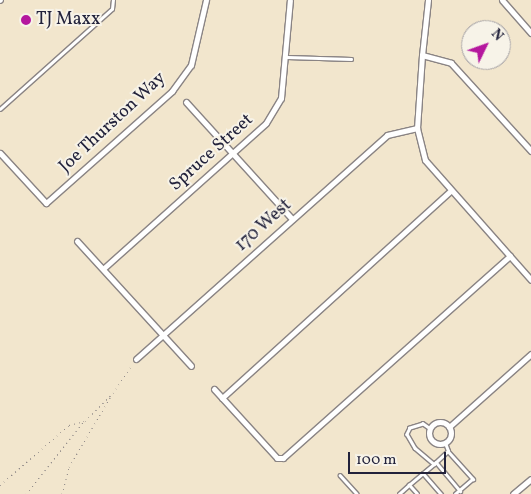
<!DOCTYPE html>
<html>
<head>
<meta charset="utf-8">
<style>
	body { margin:0 }
	#map { position:relative; width:531px; height:494px; overflow:hidden; background:#f2e6cd; font-family:Vollkorn,serif }
	div>[style] { position:absolute }
	.path>* { height:1px; margin-top:-0.5px; transform-origin:0; background:repeating-linear-gradient(90deg,#8a8484 0 1px,transparent 0 5px) }
	.roads { filter:drop-shadow(1px 0 #8a8484) drop-shadow(-1px 0 #8a8484) drop-shadow(0 1px #8a8484) drop-shadow(0 -1px #8a8484) }
	.lane>* { height:2.5px; margin:-1.25px; padding:0 1.25px; transform-origin:1.25px; border-radius:1.25px; background:#fff }
	.street>* { height:5px; margin:-2.5px; padding:0 2.5px; transform-origin:2.5px; border-radius:2.5px; background:#fff }
	.street>.ring { margin:-2.5px; padding:0; box-sizing:content-box; background:none; border:5px solid #fff; border-radius:50% }
	.dots>* { width:14px; height:14px; translate:-50% -50%; box-sizing:border-box; border:2px solid #f7f3e8; border-radius:50% }
	span { translate:-50% -50%; white-space:nowrap; text-align:center; line-height:1.15; -webkit-text-stroke:4px #f7f3e8; paint-order:stroke }
	.poi-label { font-size:18px; color:#22223b }
	.left { translate:0 -50%; text-align:left }
	.street-label { font-size:18px; color:#22223b }
	.north { position:absolute; left:461px; top:20px; width:50px; height:50px; box-sizing:border-box; background:#f7f3e8; border:1px solid #a29fa3; border-radius:50%; rotate:48deg; font-size:14px; font-weight:700; line-height:20px; text-align:center; color:#22223b }
	.north::after { content:''; display:block; margin:auto; width:18px; height:22px; background:#b5179e; clip-path:polygon(50% 0,100% 100%,50% 72%,0 100%) }
	.scale { position:absolute; left:348px; top:452px; width:98px; height:22px; box-sizing:border-box; border:2px solid #22223b; border-top:0; padding-left:6px; font-size:15px; line-height:18px; white-space:nowrap; color:#22223b; -webkit-text-stroke:4px #f7f3e8; paint-order:stroke }
</style>
</head>
<body>
<div id="map">
	<div class="path">
		<i style="left:0;top:485px;width:91px;rotate:-41deg"></i>
		<i style="left:69px;top:425px;width:16px;rotate:-14deg"></i>
		<i style="left:85px;top:421px;width:40px;rotate:-45deg"></i>
		<i style="left:113px;top:393px;width:34px;rotate:-56deg"></i>
		<i style="left:26px;top:494px;width:93px;rotate:-51.5deg"></i>
		<i style="left:62px;top:494px;width:28px;rotate:-75deg"></i>
		<i style="left:69px;top:467px;width:82px;rotate:-59.4deg"></i>
	</div>
	<div class="roads">
		<div class="lane">
			<i style="left:0;top:1px;width:1px;rotate:-45deg"></i>
			<i style="left:287px;top:57px;width:64px;rotate:1.8deg"></i>
			<i style="left:0;top:109px;width:150px;rotate:-41.8deg"></i>
			<i style="left:112px;top:9px;width:9px;rotate:-84deg"></i>
			<i style="left:430px;top:429px;width:9px;rotate:-144deg"></i>
			<i style="left:423px;top:424px;width:14px;rotate:163deg"></i>
			<i style="left:410px;top:428px;width:7px;rotate:117deg"></i>
			<i style="left:407px;top:434px;width:16px;rotate:60deg"></i>
			<i style="left:415px;top:448px;width:25px;rotate:40deg"></i>
			<i style="left:434px;top:464px;width:19px;rotate:-43deg"></i>
			<i style="left:448px;top:451px;width:9px;rotate:-111deg"></i>
			<i style="left:448px;top:451px;width:38px;rotate:48deg"></i>
			<i style="left:473px;top:479px;width:23px;rotate:139deg"></i>
			<i style="left:436px;top:462px;width:38px;rotate:50deg"></i>
			<i style="left:423px;top:473px;width:28px;rotate:49deg"></i>
			<i style="left:340px;top:475px;width:25px;rotate:48deg"></i>
			<i style="left:399px;top:494px;width:13px;rotate:-42deg"></i>
			<i style="left:417px;top:494px;width:12px;rotate:-132deg"></i>
			<i style="left:409px;top:485px;width:33px;rotate:-40deg"></i>
		</div>
		<div class="street">
			<i style="left:428px;top:0;width:55px;rotate:96.2deg"></i>
			<i style="left:422px;top:55px;width:30px;rotate:15deg"></i>
			<i style="left:451px;top:63px;width:119px;rotate:47.7deg"></i>
			<i style="left:502px;top:0;width:44px;rotate:48.7deg"></i>
			<i style="left:422px;top:55px;width:73px;rotate:93.9deg"></i>
			<i style="left:417px;top:128px;width:33px;rotate:76deg"></i>
			<i style="left:425px;top:160px;width:160px;rotate:48.5deg"></i>
			<i style="left:186px;top:102px;width:158px;rotate:47.8deg"></i>
			<i style="left:0;top:153px;width:68px;rotate:47.4deg"></i>
			<i style="left:46px;top:203px;width:169px;rotate:-41.6deg"></i>
			<i style="left:172px;top:91px;width:32px;rotate:-54deg"></i>
			<i style="left:191px;top:65px;width:67px;rotate:-77deg"></i>
			<i style="left:77px;top:241px;width:169px;rotate:47.6deg"></i>
			<i style="left:104px;top:268px;width:217px;rotate:-41.8deg"></i>
			<i style="left:266px;top:123px;width:29px;rotate:-59deg"></i>
			<i style="left:281px;top:98px;width:98px;rotate:-84.8deg"></i>
			<i style="left:136px;top:359px;width:336px;rotate:-41.7deg"></i>
			<i style="left:387px;top:135px;width:31px;rotate:-13deg"></i>
			<i style="left:214px;top:389px;width:93px;rotate:47.6deg"></i>
			<i style="left:277px;top:458px;width:6px"></i>
			<i style="left:283px;top:458px;width:304px;rotate:-41.7deg"></i>
			<i style="left:222px;top:398px;width:308px;rotate:-42.2deg"></i>
			<i class="ring" style="left:429px;top:422px;width:17px;height:17px"></i>
			<i style="left:449px;top:427px;width:110px;rotate:-41.7deg"></i>
			<i style="left:513px;top:494px;width:23px;rotate:-40deg"></i>
		</div>
	</div>
	<div class="dots">
		<i style="left:26px;top:20px;background:#b5179e"></i>
	</div>
	<div class="poi-label">
		<span class="left" style="left:36px;top:20px">TJ Maxx</span>
	</div>
	<div class="street-label">
		<span style="left:113px;top:123px;rotate:-43deg">Joe Thurston Way</span>
		<span style="left:212px;top:153px;rotate:-42deg">Spruce Street</span>
		<span style="left:264px;top:226px;rotate:-42deg">170 West</span>
	</div>
	<div class="north">N</div>
	<div class="scale">100 m</div>
</div>
</body>
</html>
